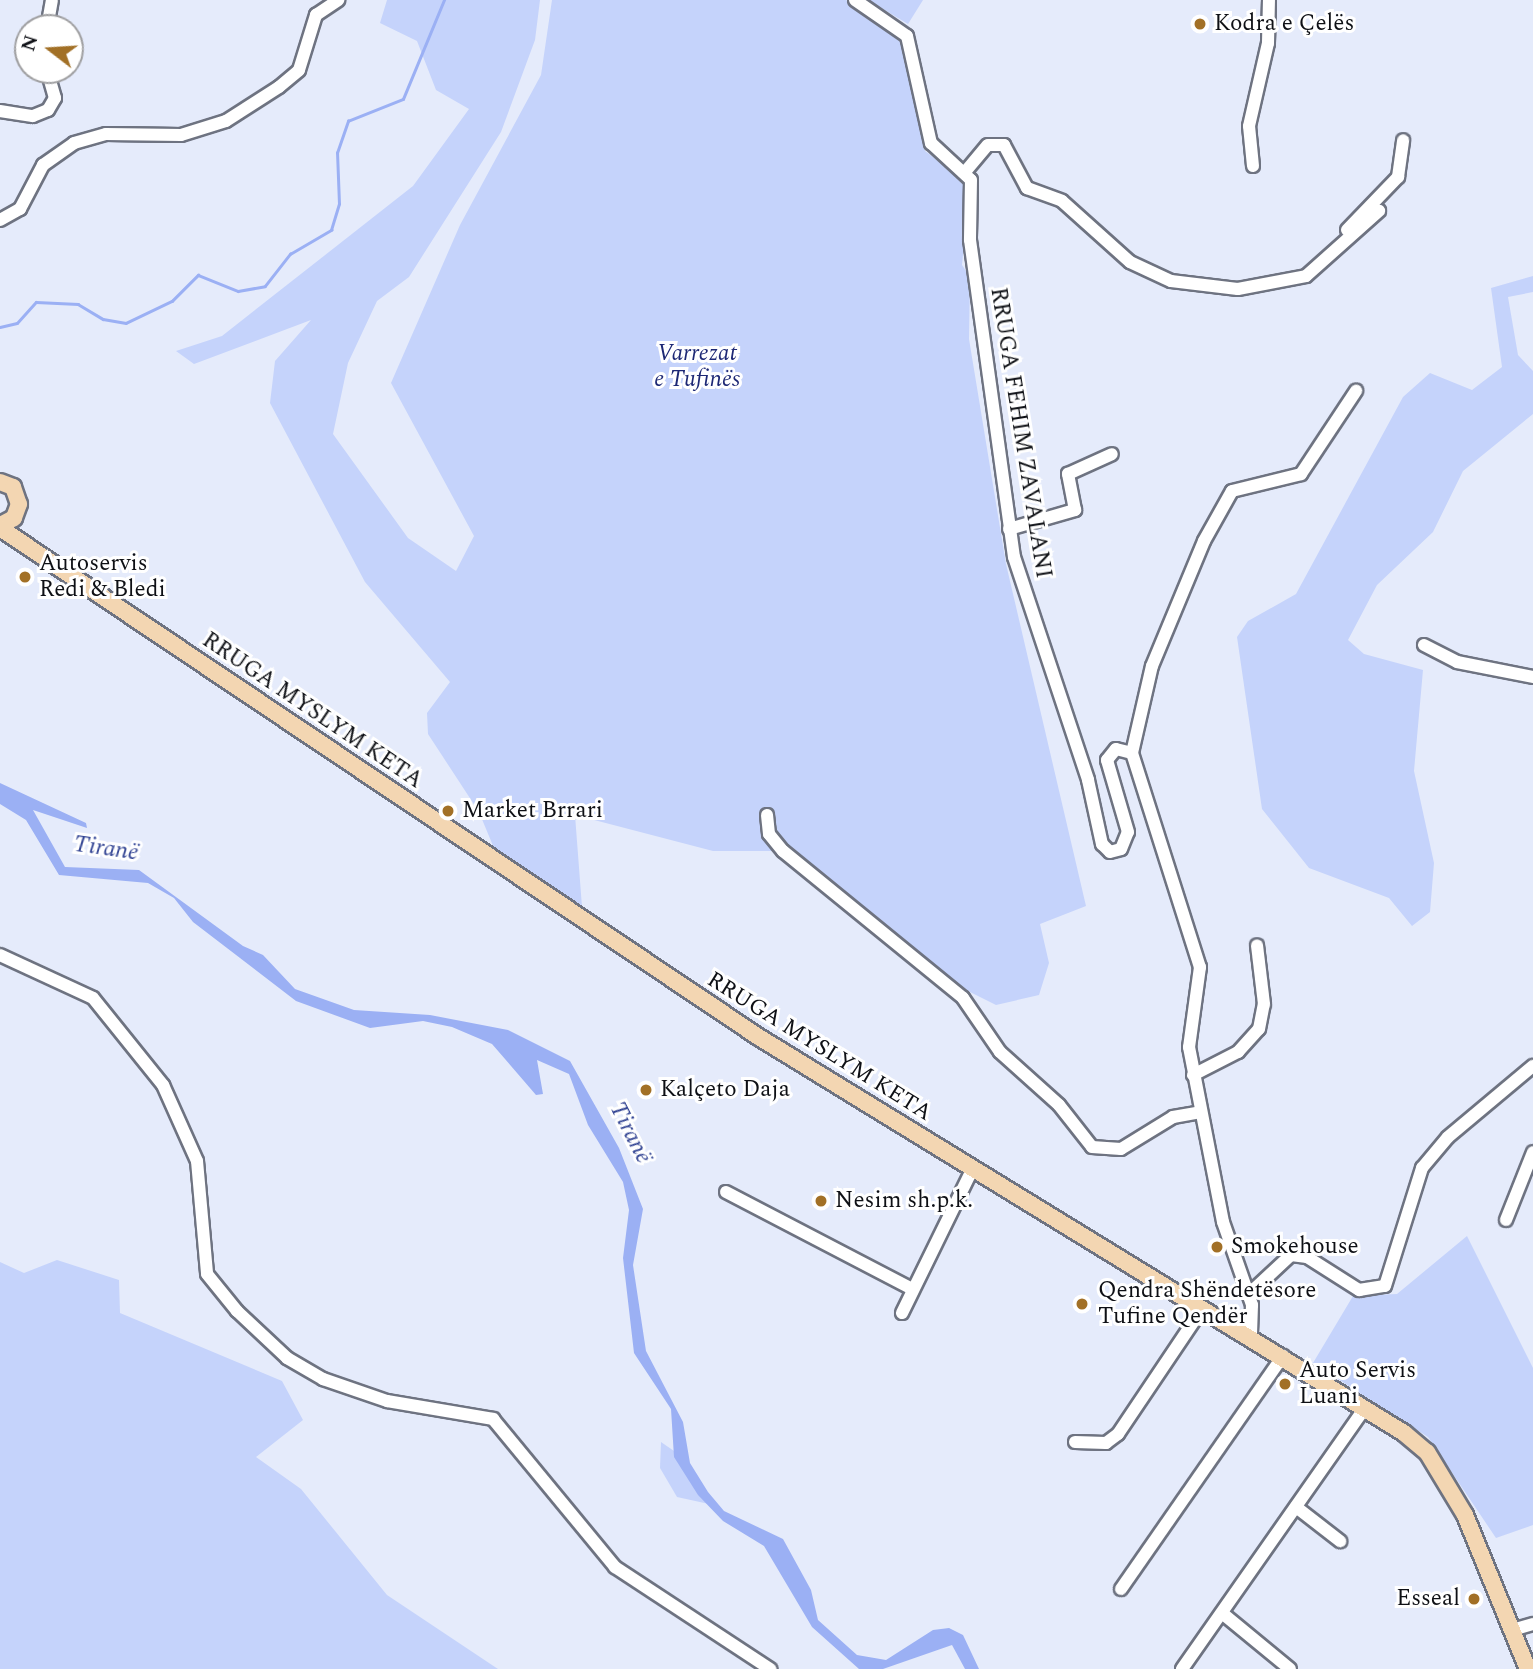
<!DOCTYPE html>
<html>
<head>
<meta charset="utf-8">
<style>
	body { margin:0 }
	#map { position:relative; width:1533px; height:1669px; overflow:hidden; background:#e5ebfb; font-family:Spectral,serif }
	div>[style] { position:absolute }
	.green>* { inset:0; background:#c5d3fb }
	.water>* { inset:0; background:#9bb0f4 }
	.stream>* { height:2.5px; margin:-1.25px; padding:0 1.25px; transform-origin:1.25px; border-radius:1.25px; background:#9bb0f4 }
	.roads { filter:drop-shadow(2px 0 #6e7381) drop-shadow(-2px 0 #6e7381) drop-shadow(0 2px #6e7381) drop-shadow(0 -2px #6e7381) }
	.minor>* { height:12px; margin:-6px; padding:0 6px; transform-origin:6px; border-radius:6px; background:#fff }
	.major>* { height:16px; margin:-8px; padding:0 8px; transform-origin:8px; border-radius:8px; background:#f3d6b2 }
	.dots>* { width:19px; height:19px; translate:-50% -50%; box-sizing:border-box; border:4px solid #fff; border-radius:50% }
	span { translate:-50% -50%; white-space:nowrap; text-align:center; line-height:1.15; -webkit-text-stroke:6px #fff; paint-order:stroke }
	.poi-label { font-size:23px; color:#0e1015 }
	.left { translate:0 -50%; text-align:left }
	.right { translate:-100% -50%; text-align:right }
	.park-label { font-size:23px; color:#1d2875; font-style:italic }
	.street-label { font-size:23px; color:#0e1015 }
	.water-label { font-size:24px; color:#334594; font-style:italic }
	.north { position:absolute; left:14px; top:14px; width:70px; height:70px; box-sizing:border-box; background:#fff; border:2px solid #9f9fa1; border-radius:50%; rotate:287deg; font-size:19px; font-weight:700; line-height:28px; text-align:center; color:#0e1015 }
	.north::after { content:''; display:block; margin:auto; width:24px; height:32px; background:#a27026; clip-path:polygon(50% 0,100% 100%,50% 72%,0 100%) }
</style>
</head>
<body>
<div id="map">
	<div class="green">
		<i style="clip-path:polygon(387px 0,540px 0,535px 40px,501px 132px,409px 277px,377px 301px,348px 363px,333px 434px,408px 538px,456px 571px,474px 536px,391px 383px,460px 225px,541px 75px,552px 0,846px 0,905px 43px,925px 151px,959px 176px,969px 193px,962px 265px,970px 277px,969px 339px,1006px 564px,1086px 906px,1040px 924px,1049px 963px,1039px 995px,996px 1005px,968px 991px,765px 836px,774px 851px,713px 851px,575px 815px,582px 907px,496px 853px,479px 812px,428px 734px,427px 713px,450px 682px,365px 582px,270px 403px,275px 361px,311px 320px,194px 364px,176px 351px,222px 336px,413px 186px,469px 109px,436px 90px,417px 41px,380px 23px)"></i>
		<i style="clip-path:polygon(868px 0,923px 0,908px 24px)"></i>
		<i style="clip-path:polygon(1533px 276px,1533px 292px,1508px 297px,1518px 355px,1533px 371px,1533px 414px,1463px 471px,1433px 532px,1377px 585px,1348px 640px,1364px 654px,1423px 670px,1414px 771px,1434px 863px,1430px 912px,1412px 926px,1389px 898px,1309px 868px,1262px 809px,1237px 637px,1248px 621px,1296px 594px,1403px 397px,1430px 373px,1472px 390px,1502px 367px,1491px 288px)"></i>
		<i style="clip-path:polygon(1467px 1236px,1533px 1368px,1533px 1525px,1496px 1538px,1428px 1437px,1313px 1363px,1353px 1296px,1397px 1294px)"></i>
		<i style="clip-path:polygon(57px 1260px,119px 1280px,120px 1313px,282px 1381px,303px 1420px,256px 1457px,301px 1489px,387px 1595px,498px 1669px,0 1669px,0 1262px,24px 1273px)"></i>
		<i style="clip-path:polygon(661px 1442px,674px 1451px,709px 1504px,677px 1497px,660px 1468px)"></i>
	</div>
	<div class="water">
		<i style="clip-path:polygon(0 783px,86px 823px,87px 828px,33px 810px,65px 867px,139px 870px,243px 946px,263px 955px,295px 989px,354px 1010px,430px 1015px,508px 1030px,570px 1061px,619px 1148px,643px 1209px,633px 1265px,646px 1351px,683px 1422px,690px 1463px,708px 1492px,724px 1511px,783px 1539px,811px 1590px,818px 1620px,857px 1655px,886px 1660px,933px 1630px,949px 1628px,963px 1635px,979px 1669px,965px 1669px,952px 1645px,883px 1669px,859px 1669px,812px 1627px,764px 1546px,723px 1521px,698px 1495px,674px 1457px,671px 1409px,634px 1353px,623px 1258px,629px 1210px,623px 1182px,588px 1125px,569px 1074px,537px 1060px,543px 1094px,536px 1095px,492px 1044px,452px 1027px,423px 1021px,370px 1028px,296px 1001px,193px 922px,174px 898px,148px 883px,59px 875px,26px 820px,0 804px)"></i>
	</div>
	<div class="stream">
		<i style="left:0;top:327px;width:17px;rotate:-13deg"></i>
		<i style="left:17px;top:323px;width:28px;rotate:-48deg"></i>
		<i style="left:36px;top:302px;width:42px;rotate:2.7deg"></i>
		<i style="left:78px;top:304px;width:29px;rotate:31deg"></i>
		<i style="left:103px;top:319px;width:23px;rotate:10deg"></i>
		<i style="left:126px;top:323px;width:51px;rotate:-25.6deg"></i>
		<i style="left:172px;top:301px;width:37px;rotate:-45deg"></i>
		<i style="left:198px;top:275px;width:43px;rotate:21.8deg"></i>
		<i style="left:238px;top:291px;width:27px;rotate:-10deg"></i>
		<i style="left:265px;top:286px;width:41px;rotate:-52deg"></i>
		<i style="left:290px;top:254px;width:48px;rotate:-30.3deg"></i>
		<i style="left:331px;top:230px;width:27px;rotate:-73deg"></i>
		<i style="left:339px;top:204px;width:51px;rotate:-92.2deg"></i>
		<i style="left:337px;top:153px;width:34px;rotate:-71deg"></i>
		<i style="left:348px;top:121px;width:59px;rotate:-21.8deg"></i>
		<i style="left:403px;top:99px;width:107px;rotate:-67.5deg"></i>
	</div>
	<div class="roads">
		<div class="minor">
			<i style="left:855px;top:0;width:63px;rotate:34.7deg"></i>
			<i style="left:907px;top:36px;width:110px;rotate:77.4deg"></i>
			<i style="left:931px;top:143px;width:54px;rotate:42.8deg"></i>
			<i style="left:971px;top:180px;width:60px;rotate:91deg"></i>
			<i style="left:970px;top:240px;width:320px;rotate:82.1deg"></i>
			<i style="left:1014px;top:557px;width:235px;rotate:71.6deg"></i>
			<i style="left:1088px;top:780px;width:66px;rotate:77.7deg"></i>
			<i style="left:1102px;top:844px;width:11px;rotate:45deg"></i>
			<i style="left:1110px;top:852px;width:11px;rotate:-15deg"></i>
			<i style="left:1121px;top:849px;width:18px;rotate:-68deg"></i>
			<i style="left:1128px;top:832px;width:75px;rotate:-106.3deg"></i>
			<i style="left:1107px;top:760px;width:14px;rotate:-51deg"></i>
			<i style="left:1116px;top:749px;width:16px;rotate:14deg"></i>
			<i style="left:47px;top:28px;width:28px;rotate:-80deg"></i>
			<i style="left:0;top:111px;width:33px;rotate:9deg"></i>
			<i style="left:33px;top:116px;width:16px;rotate:-22deg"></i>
			<i style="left:48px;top:110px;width:14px;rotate:-60deg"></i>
			<i style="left:55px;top:98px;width:29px;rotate:-106deg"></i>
			<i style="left:1253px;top:166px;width:40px;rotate:-95.7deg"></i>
			<i style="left:1249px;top:126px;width:85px;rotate:-77.1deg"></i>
			<i style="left:1268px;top:43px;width:43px;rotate:-88.7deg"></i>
			<i style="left:965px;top:172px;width:35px;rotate:-50deg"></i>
			<i style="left:988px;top:145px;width:16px"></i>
			<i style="left:1004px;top:145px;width:49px;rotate:61.9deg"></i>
			<i style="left:1027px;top:188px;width:37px;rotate:20deg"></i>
			<i style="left:1062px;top:201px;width:91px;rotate:41.9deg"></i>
			<i style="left:1130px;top:262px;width:45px;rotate:24.9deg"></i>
			<i style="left:1171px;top:281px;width:67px;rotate:6.8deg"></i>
			<i style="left:1238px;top:289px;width:69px;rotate:-10.8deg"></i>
			<i style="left:1306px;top:276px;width:98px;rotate:-41.7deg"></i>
			<i style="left:0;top:220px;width:23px;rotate:-29deg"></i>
			<i style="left:20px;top:209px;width:50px;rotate:-62.4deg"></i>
			<i style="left:43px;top:165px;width:38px;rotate:-35deg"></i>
			<i style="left:74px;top:143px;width:33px;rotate:-16deg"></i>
			<i style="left:106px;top:134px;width:75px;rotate:0.8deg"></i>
			<i style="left:181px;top:135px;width:47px;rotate:-17.3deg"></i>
			<i style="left:226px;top:121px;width:63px;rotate:-32.7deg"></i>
			<i style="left:279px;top:87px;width:26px;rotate:-40deg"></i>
			<i style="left:299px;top:70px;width:58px;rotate:-72.8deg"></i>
			<i style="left:316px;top:15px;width:27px;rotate:-34deg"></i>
			<i style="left:1347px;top:230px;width:74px;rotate:-46.1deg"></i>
			<i style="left:1398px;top:177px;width:37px;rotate:-82deg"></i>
			<i style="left:1009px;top:529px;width:69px;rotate:-16.1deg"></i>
			<i style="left:1075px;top:510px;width:37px;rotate:-101deg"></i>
			<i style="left:1068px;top:474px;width:48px;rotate:-24.4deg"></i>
			<i style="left:1424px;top:645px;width:37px;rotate:27deg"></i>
			<i style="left:1457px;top:662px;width:77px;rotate:11.2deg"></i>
			<i style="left:1132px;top:753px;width:225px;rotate:72.4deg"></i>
			<i style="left:1200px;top:967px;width:81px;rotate:97.8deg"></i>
			<i style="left:1189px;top:1047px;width:178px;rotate:79deg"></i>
			<i style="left:1223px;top:1222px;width:88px;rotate:70.7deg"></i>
			<i style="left:1252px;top:1305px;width:32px;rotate:92deg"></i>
			<i style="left:1132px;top:753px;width:89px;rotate:-77.1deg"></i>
			<i style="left:1152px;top:666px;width:135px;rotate:-67.4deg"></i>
			<i style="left:1204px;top:541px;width:57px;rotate:-60.8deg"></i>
			<i style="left:1232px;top:491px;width:71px;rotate:-13.8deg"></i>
			<i style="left:1301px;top:474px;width:100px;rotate:-56.5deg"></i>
			<i style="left:767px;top:815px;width:19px;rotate:84deg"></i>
			<i style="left:769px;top:834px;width:22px;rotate:51deg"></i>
			<i style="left:783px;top:851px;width:232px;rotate:39.2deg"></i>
			<i style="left:963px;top:998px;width:65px;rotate:55.6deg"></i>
			<i style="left:1000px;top:1052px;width:79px;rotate:41.9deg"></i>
			<i style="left:1059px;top:1105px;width:53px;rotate:51.8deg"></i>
			<i style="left:1092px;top:1147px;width:29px;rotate:4deg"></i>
			<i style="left:1121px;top:1149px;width:61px;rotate:-31.6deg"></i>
			<i style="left:1173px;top:1117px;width:28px;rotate:-10deg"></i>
			<i style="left:0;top:955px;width:102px;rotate:24.8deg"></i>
			<i style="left:93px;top:998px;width:112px;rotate:51.2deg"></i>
			<i style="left:163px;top:1085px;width:83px;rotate:65.9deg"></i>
			<i style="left:197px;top:1161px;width:113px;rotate:84.9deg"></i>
			<i style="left:207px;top:1274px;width:48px;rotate:51deg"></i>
			<i style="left:237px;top:1311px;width:69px;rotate:43.2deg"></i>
			<i style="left:287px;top:1358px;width:42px;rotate:30.3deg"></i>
			<i style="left:323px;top:1379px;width:68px;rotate:19deg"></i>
			<i style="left:387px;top:1401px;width:108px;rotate:9.6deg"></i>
			<i style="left:493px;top:1419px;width:192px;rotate:50.5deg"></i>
			<i style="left:615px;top:1567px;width:186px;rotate:33.3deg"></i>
			<i style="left:1193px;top:1075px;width:51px;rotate:-27.1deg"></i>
			<i style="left:1238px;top:1052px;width:31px;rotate:-48deg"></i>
			<i style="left:1259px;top:1029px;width:25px;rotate:-79deg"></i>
			<i style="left:1264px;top:1004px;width:59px;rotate:-96.8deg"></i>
			<i style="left:726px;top:1192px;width:210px;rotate:27.5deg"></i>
			<i style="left:1506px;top:1220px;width:73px;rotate:-68.3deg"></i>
			<i style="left:1249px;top:1294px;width:57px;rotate:-42.9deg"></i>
			<i style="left:1291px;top:1255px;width:16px;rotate:7deg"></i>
			<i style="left:1307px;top:1257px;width:62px;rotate:32.4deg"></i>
			<i style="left:1359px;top:1290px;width:26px;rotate:-9deg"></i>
			<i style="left:1385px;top:1286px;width:124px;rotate:-72.6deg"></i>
			<i style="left:1422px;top:1168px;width:40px;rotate:-50deg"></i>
			<i style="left:1448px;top:1137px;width:111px;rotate:-39.9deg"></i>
			<i style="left:902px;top:1313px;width:159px;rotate:-63.9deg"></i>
			<i style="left:1075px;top:1442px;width:31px;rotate:2deg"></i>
			<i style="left:1106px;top:1443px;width:15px;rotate:-37deg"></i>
			<i style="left:1118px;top:1434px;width:151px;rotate:-56.1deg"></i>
			<i style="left:1296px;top:1507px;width:56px;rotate:37.7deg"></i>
			<i style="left:1121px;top:1589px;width:284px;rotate:-55.2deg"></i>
			<i style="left:1222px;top:1613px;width:88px;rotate:39.5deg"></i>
			<i style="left:1512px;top:1630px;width:22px;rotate:-16deg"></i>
			<i style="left:1182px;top:1669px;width:319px;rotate:-55deg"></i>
		</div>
		<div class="major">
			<i style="left:0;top:482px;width:14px;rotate:21deg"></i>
			<i style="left:13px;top:487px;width:18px;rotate:71deg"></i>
			<i style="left:19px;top:504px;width:15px;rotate:110deg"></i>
			<i style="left:14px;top:518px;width:16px;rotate:153deg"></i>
			<i style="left:0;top:528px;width:912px;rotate:33.86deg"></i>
			<i style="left:757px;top:1036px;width:759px;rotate:31.53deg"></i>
			<i style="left:1404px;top:1433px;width:30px;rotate:40deg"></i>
			<i style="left:1427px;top:1452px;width:74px;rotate:58.9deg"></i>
			<i style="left:1465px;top:1515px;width:166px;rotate:67.8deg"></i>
		</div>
	</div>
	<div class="dots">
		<i style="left:1200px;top:24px;background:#a27026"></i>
		<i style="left:25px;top:577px;background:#a27026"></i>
		<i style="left:448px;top:811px;background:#a27026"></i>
		<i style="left:646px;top:1090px;background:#a27026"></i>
		<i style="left:821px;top:1201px;background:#a27026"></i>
		<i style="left:1217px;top:1247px;background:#a27026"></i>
		<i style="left:1082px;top:1304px;background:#a27026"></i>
		<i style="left:1285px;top:1384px;background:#a27026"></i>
		<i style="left:1474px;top:1599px;background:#a27026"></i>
	</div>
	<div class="poi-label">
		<span class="left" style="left:1214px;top:24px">Kodra e Çelës</span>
		<span class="left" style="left:39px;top:577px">Autoservis<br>Redi &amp; Bledi</span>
		<span class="left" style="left:462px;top:811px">Market Brrari</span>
		<span class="left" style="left:660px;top:1090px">Kalçeto Daja</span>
		<span class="left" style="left:835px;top:1201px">Nesim sh.p.k.</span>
		<span class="left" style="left:1231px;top:1247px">Smokehouse</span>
		<span class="left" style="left:1098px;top:1304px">Qendra Shëndetësore<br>Tufine Qendër</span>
		<span class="left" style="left:1299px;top:1384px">Auto Servis<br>Luani</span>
		<span class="right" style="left:1460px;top:1599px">Esseal</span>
	</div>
	<div class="park-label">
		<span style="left:697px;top:367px">Varrezat<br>e Tufinës</span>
	</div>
	<div class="street-label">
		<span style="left:1020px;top:433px;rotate:81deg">RRUGA FEHIM ZAVALANI</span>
		<span style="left:312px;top:711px;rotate:34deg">RRUGA MYSLYM KETA</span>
		<span style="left:819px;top:1047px;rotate:32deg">RRUGA MYSLYM KETA</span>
	</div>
	<div class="water-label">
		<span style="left:106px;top:849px;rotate:8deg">Tiranë</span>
		<span style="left:630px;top:1133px;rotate:63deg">Tiranë</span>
	</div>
	<div class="north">N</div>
</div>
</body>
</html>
